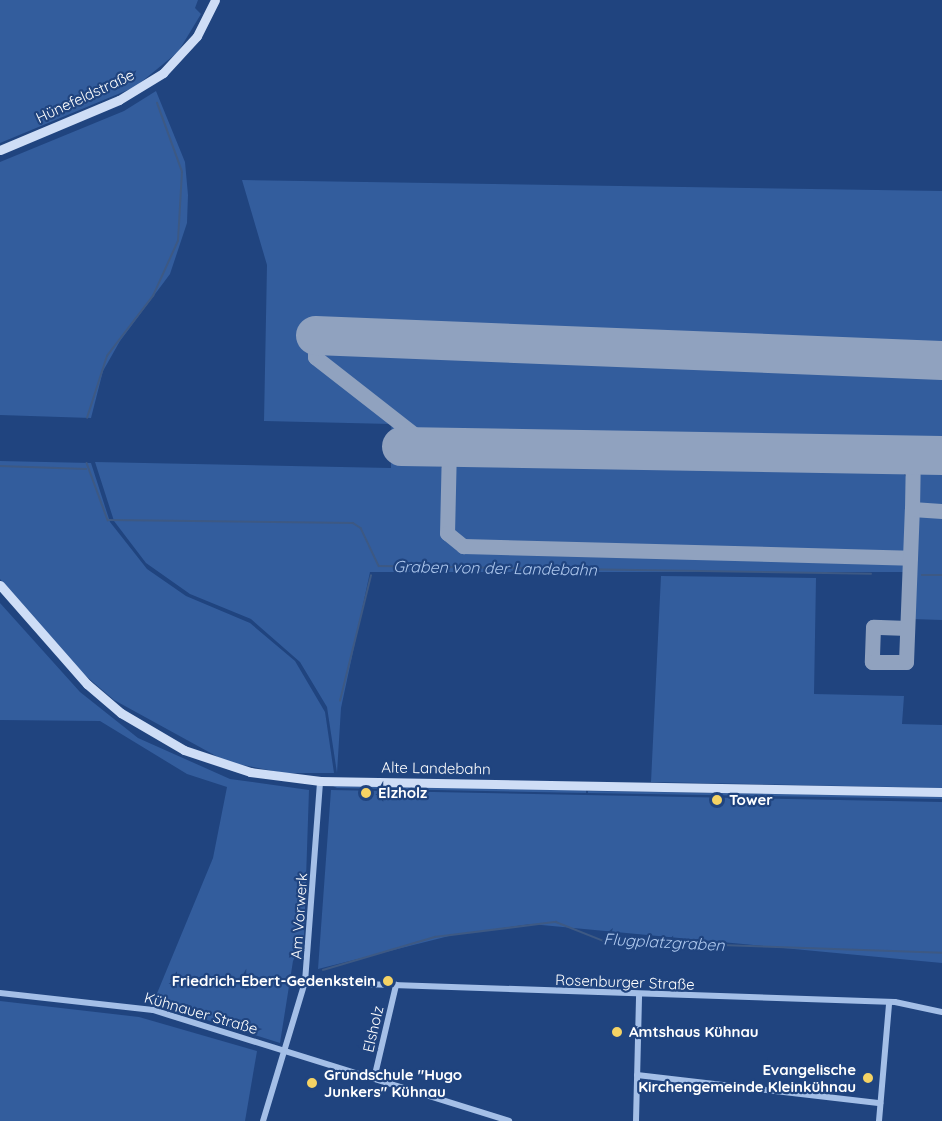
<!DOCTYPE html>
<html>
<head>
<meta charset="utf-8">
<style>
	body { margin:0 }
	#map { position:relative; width:942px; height:1121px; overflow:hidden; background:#20447f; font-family:Quicksand,sans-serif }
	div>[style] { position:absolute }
	.green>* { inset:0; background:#335d9d }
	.stream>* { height:1.5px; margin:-0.75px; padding:0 0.75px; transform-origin:0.75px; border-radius:0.75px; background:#3d5984 }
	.taxiway>* { height:15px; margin:-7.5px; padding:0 7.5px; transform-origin:7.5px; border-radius:7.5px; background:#90a2bf }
	.runway>* { height:39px; margin:-19.5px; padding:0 19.5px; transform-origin:19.5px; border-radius:19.5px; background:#90a2bf }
	.street>* { height:6px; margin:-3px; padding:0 3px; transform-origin:3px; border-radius:3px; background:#a4bfe7 }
	.secondary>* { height:9px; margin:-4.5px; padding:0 4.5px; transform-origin:4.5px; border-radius:4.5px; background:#ceddf6 }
	.dots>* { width:16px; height:16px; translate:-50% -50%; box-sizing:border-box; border:3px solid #20447f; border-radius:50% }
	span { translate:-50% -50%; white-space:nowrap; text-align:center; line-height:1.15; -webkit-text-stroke:4.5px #20447f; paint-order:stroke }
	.street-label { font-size:15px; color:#fff }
	.poi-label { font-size:15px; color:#fff; font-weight:700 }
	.left { translate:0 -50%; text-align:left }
	.right { translate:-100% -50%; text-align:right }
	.water-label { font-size:16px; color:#afc9ef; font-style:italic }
</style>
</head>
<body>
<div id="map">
	<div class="green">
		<i style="clip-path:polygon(0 0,198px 0,195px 8px,201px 14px,178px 52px,135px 87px,0 143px)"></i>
		<i style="clip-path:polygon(156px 91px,185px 162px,188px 195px,187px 223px,170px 274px,120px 341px,103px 371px,91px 418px,0 415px,0 162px,124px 111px)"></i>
		<i style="clip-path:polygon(242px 180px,942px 191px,942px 444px,392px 435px,391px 424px,264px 421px,267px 265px)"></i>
		<i style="clip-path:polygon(391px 456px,432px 457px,442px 468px,453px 468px,466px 457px,897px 465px,907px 478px,904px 572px,370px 572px,341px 708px,337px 773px,327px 707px,300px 662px,251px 619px,190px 594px,146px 563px,114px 521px,95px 462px,391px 468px)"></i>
		<i style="clip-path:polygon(0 461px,91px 463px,110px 522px,147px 569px,186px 596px,250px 623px,295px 661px,325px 712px,334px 773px,284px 773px,227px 762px,114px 700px,80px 671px,0 579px)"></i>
		<i style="clip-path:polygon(930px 466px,942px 466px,942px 620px,912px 619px,917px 478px)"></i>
		<i style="clip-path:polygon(661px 576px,816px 578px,814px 694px,904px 696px,902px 724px,942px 725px,942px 788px,651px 782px)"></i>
		<i style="clip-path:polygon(0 603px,80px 692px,138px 738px,230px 779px,309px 790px,304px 938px,293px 961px,280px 1043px,153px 1003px,213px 858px,227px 787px,187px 774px,100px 721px,0 720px)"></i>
		<i style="clip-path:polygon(331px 785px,586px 789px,586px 793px,337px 788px)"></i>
		<i style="clip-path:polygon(331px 790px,942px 802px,942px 963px,531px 924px,453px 935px,318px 969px)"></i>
		<i style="clip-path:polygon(588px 791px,942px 796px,942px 799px,588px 793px)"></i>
		<i style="clip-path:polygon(0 1001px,139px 1017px,257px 1051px,245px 1121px,0 1121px)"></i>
	</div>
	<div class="stream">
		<i style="left:87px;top:418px;width:65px;rotate:-72.1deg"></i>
		<i style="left:107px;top:356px;width:76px;rotate:-52.5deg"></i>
		<i style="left:153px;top:296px;width:60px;rotate:-65.6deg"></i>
		<i style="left:178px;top:241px;width:69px;rotate:-86.7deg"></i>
		<i style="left:182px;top:172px;width:73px;rotate:-109.9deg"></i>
		<i style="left:87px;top:463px;width:61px;rotate:69.8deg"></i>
		<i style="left:108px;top:520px;width:245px;rotate:0.7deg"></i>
		<i style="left:353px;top:523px;width:9px;rotate:32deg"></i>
		<i style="left:361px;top:528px;width:42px;rotate:64.7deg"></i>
		<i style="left:379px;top:566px;width:492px;rotate:0.9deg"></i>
		<i style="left:0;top:466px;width:86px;rotate:2deg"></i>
		<i style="left:922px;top:575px;width:20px"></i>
		<i style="left:340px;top:701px;width:129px;rotate:-76.1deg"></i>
		<i style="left:323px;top:970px;width:117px;rotate:-16.4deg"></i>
		<i style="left:435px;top:937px;width:122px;rotate:-7.1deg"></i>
		<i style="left:556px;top:922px;width:52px;rotate:21.6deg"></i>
		<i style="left:604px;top:941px;width:338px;rotate:2deg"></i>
	</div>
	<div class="taxiway">
		<i style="left:315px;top:335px;width:22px;rotate:90deg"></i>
		<i style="left:315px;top:357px;width:127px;rotate:38deg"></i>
		<i style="left:415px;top:435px;width:11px;rotate:90deg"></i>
		<i style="left:449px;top:446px;width:87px;rotate:91.3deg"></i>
		<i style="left:447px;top:533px;width:21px;rotate:39deg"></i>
		<i style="left:463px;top:546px;width:447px;rotate:1.5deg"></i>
		<i style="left:912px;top:509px;width:30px;rotate:4deg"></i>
		<i style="left:907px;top:628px;width:34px;rotate:-178deg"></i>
		<i style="left:873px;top:627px;width:35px;rotate:92deg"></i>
		<i style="left:872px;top:662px;width:34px"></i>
		<i style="left:906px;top:662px;width:153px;rotate:-87.8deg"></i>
		<i style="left:912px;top:509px;width:55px;rotate:-89deg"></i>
	</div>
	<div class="runway">
		<i style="left:315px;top:335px;width:627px;rotate:2.28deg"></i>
		<i style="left:401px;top:446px;width:541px;rotate:0.95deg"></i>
	</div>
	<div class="street">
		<i style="left:305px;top:982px;width:590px;rotate:1.94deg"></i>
		<i style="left:895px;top:1002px;width:48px;rotate:12deg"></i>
		<i style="left:0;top:993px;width:154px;rotate:6.3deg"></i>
		<i style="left:153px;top:1010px;width:373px;rotate:17.3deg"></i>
		<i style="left:637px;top:1075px;width:245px;rotate:6.6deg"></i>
		<i style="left:374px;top:1079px;width:97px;rotate:-76.8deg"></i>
		<i style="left:263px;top:1121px;width:145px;rotate:-73.2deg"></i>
		<i style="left:305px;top:982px;width:202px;rotate:-85.7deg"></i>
		<i style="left:636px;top:1121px;width:126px;rotate:-88.6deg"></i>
		<i style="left:879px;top:1121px;width:117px;rotate:-85.1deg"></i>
	</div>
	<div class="secondary">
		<i style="left:0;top:150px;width:129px;rotate:-22.8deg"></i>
		<i style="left:119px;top:100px;width:52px;rotate:-31.5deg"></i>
		<i style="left:163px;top:73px;width:50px;rotate:-47.4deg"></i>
		<i style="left:197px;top:36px;width:40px;rotate:-63.4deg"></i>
		<i style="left:0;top:585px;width:132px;rotate:48.7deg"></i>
		<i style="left:87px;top:684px;width:45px;rotate:40.5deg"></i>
		<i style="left:121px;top:713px;width:73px;rotate:30.4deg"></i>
		<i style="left:184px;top:750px;width:70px;rotate:18.4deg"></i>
		<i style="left:250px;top:772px;width:71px;rotate:7.3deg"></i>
		<i style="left:320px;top:781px;width:622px;rotate:1.01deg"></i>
	</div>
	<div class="dots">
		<i style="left:366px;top:793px;background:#f5d364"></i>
		<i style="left:717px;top:800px;background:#f5d364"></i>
		<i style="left:388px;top:981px;background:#f5d364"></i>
		<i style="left:617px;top:1032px;background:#f5d364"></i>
		<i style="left:868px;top:1078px;background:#f5d364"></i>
		<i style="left:312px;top:1083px;background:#f5d364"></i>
	</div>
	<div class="street-label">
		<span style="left:85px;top:96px;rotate:-25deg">Hünefeldstraße</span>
		<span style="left:436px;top:768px;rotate:1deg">Alte Landebahn</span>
		<span style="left:299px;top:916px;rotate:-86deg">Am Vorwerk</span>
		<span style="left:625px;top:982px;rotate:2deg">Rosenburger Straße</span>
		<span style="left:201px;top:1013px;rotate:16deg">Kühnauer Straße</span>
		<span style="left:373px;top:1029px;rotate:-77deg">Elsholz</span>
	</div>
	<div class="poi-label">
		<span class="left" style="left:378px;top:793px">Elzholz</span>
		<span class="left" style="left:729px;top:800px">Tower</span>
		<span class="right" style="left:376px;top:981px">Friedrich-Ebert-Gedenkstein</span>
		<span class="left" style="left:629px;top:1032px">Amtshaus Kühnau</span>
		<span class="right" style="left:856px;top:1078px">Evangelische<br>Kirchengemeinde Kleinkühnau</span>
		<span class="left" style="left:324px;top:1083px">Grundschule "Hugo<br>Junkers" Kühnau</span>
	</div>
	<div class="water-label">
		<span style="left:495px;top:568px;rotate:1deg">Graben von der Landebahn</span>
		<span style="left:664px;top:942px;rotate:3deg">Flugplatzgraben</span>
	</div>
</div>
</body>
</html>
